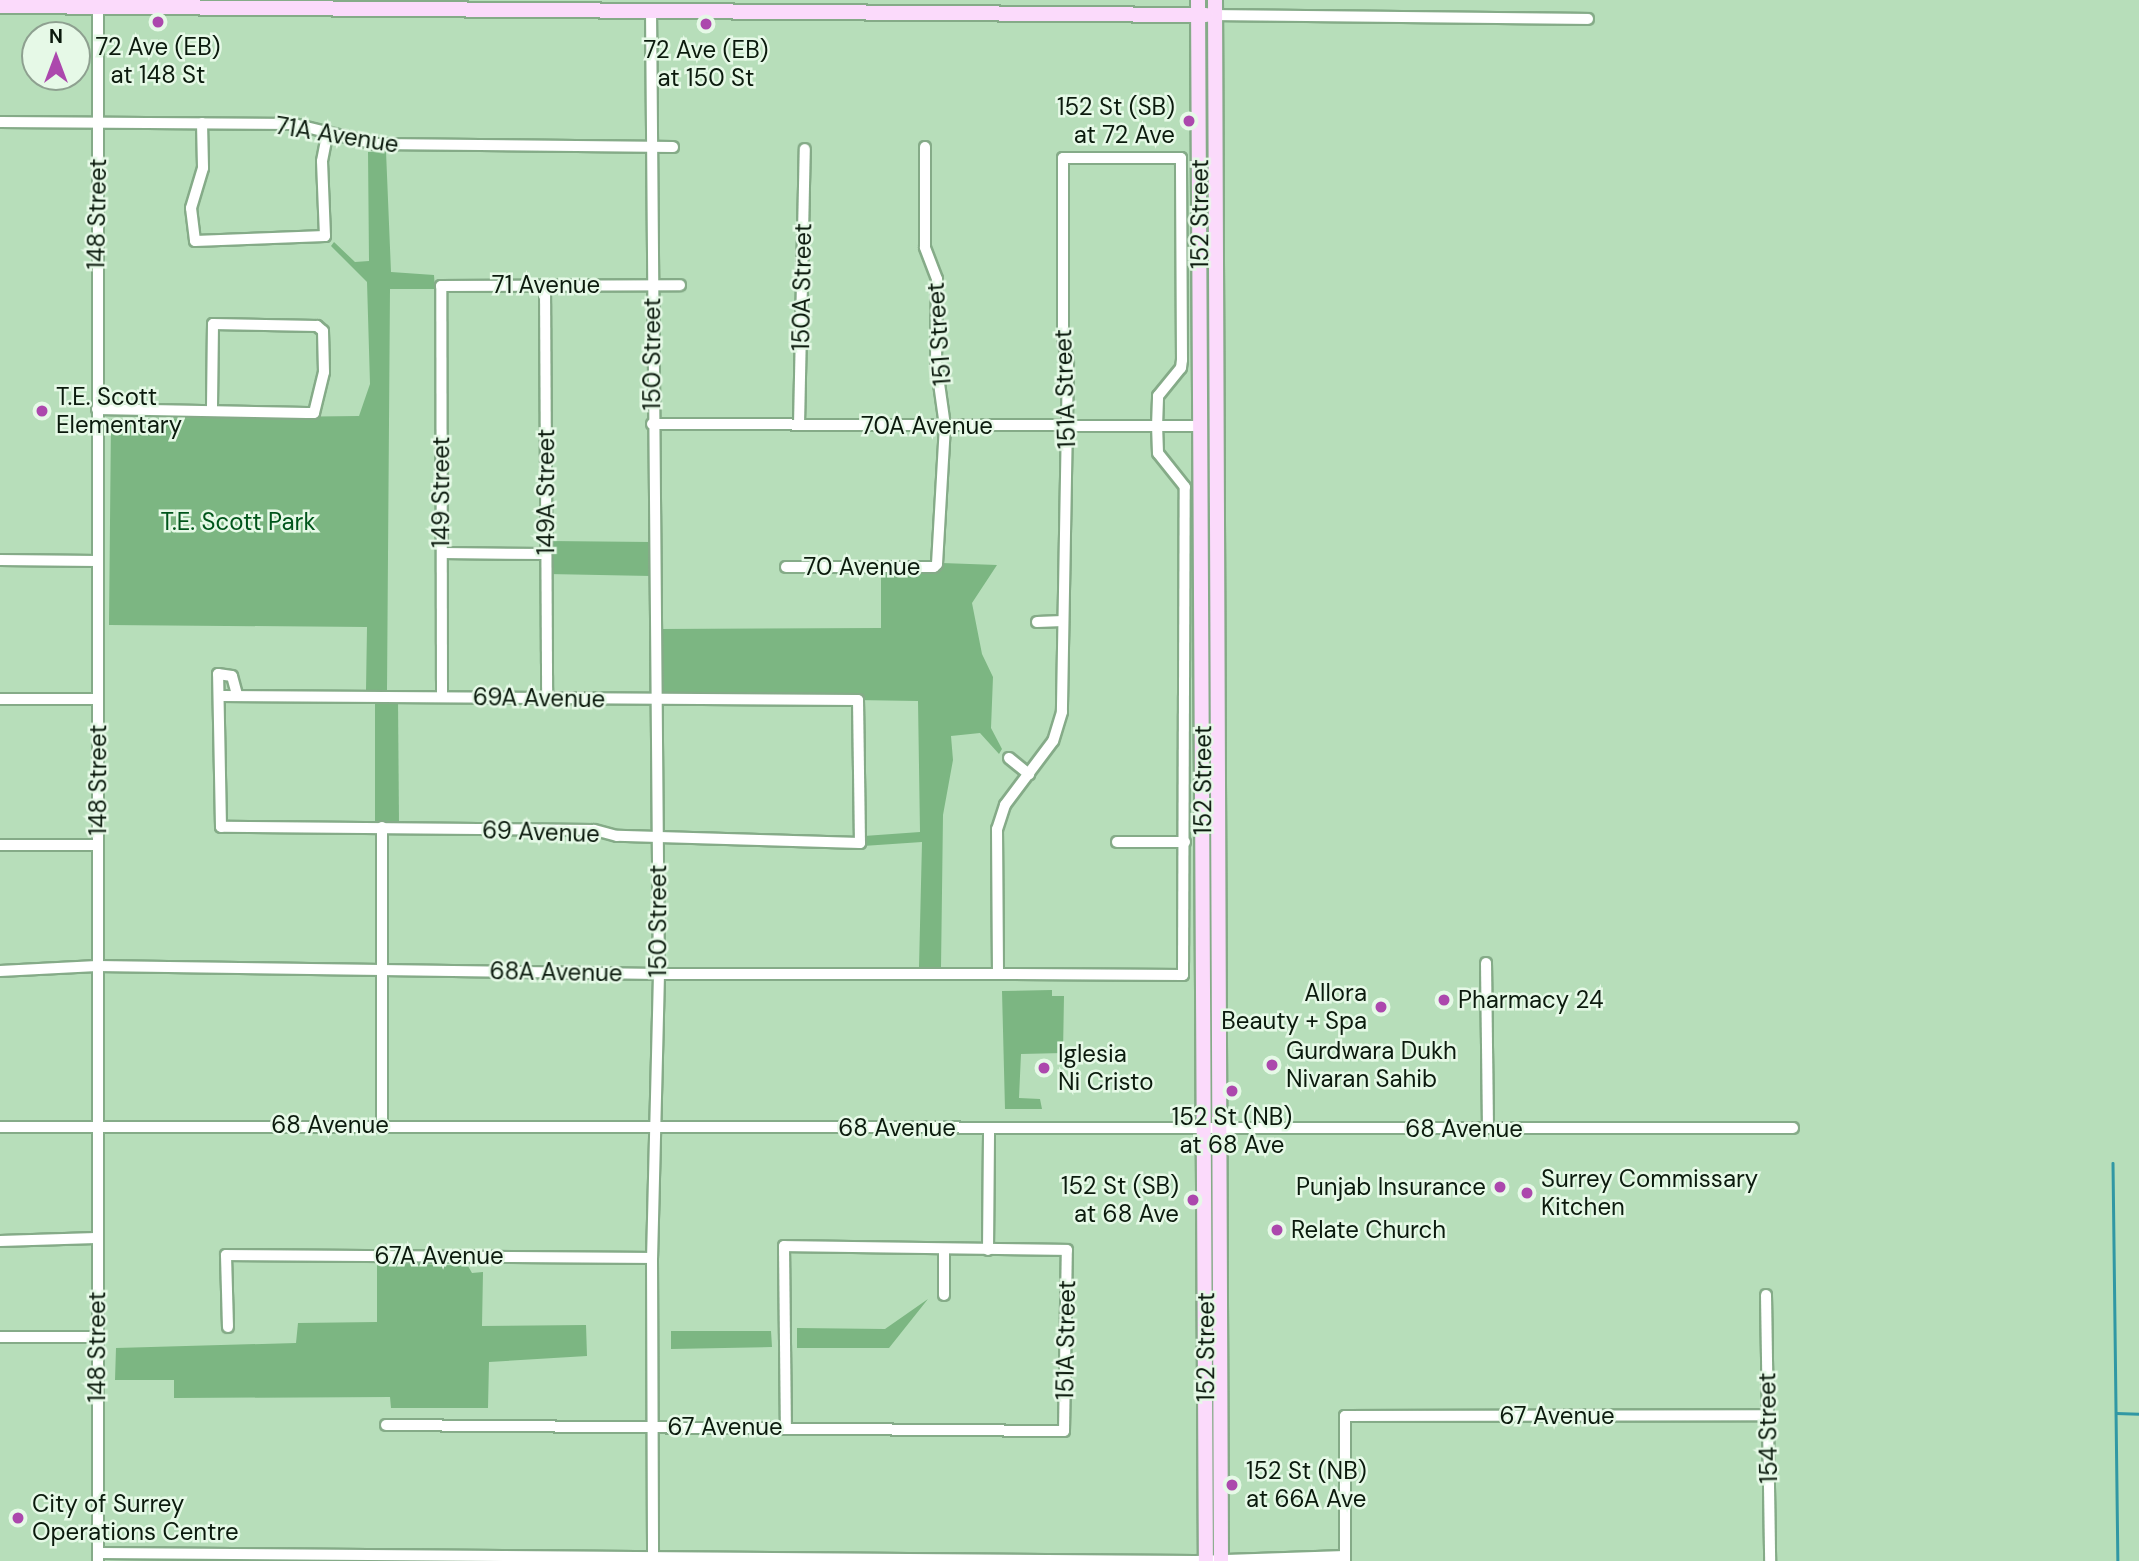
<!DOCTYPE html>
<html>
<head>
<meta charset="utf-8">
<style>
	body { margin:0 }
	#map { position:relative; width:2139px; height:1561px; overflow:hidden; background:#b7deba; font-family:"DM Sans",sans-serif }
	div>[style] { position:absolute }
	.green>* { inset:0; background:#7cb682 }
	.stream>* { height:2.5px; margin:-1.25px; padding:0 1.25px; transform-origin:1.25px; border-radius:1.25px; background:#3198a4 }
	.roads { filter:drop-shadow(2px 0 #85ab88) drop-shadow(-2px 0 #85ab88) drop-shadow(0 2px #85ab88) drop-shadow(0 -2px #85ab88) }
	.minor>* { height:10px; margin:-5px; padding:0 5px; transform-origin:5px; border-radius:5px; background:#fff }
	.major>* { height:14px; margin:-7px; padding:0 7px; transform-origin:7px; border-radius:7px; background:#fbdafb }
	.dots>* { width:19px; height:19px; translate:-50% -50%; box-sizing:border-box; border:4px solid #e6f9e7; border-radius:50% }
	span { translate:-50% -50%; white-space:nowrap; text-align:center; line-height:1.15; -webkit-text-stroke:5px #e6f9e7; paint-order:stroke }
	.poi-label { font-size:24px; color:#0b1a0d }
	.right { translate:-100% -50%; text-align:right }
	.left { translate:0 -50%; text-align:left }
	.street-label { font-size:24px; color:#0b1a0d }
	.park-label { font-size:24px; color:#00551b }
	.north { position:absolute; left:21px; top:21px; width:70px; height:70px; box-sizing:border-box; background:#e6f9e7; border:2px solid #8ea090; border-radius:50%; rotate:0deg; font-size:19px; font-weight:700; line-height:28px; text-align:center; color:#0b1a0d }
	.north::after { content:''; display:block; margin:auto; width:24px; height:32px; background:#ac48ad; clip-path:polygon(50% 0,100% 100%,50% 72%,0 100%) }
</style>
</head>
<body>
<div id="map">
	<div class="green">
		<i style="clip-path:polygon(386px 151px,391px 272px,434px 275px,435px 289px,390px 289px,387px 690px,366px 690px,367px 627px,109px 625px,111px 419px,359px 416px,370px 384px,367px 282px,331px 246px,334px 242px,355px 262px,369px 261px,368px 152px)"></i>
		<i style="clip-path:polygon(549px 541px,651px 542px,651px 576px,548px 574px)"></i>
		<i style="clip-path:polygon(942px 563px,997px 565px,972px 603px,982px 654px,993px 677px,991px 728px,1002px 749px,999px 754px,980px 733px,951px 736px,953px 760px,943px 815px,941px 968px,919px 967px,922px 842px,863px 846px,864px 836px,920px 832px,918px 701px,658px 697px,659px 629px,881px 628px,881px 571px,941px 571px)"></i>
		<i style="clip-path:polygon(375px 700px,398px 700px,399px 823px,375px 821px)"></i>
		<i style="clip-path:polygon(1052px 990px,1052px 996px,1064px 996px,1063px 1053px,1021px 1054px,1019px 1098px,1040px 1099px,1042px 1109px,1005px 1109px,1002px 991px)"></i>
		<i style="clip-path:polygon(377px 1262px,468px 1266px,472px 1273px,483px 1272px,482px 1326px,586px 1325px,587px 1356px,489px 1362px,488px 1408px,391px 1408px,390px 1397px,174px 1398px,174px 1380px,115px 1380px,116px 1348px,296px 1343px,298px 1323px,377px 1322px)"></i>
		<i style="clip-path:polygon(928px 1299px,889px 1348px,797px 1348px,797px 1328px,885px 1329px)"></i>
		<i style="clip-path:polygon(671px 1331px,771px 1331px,772px 1347px,671px 1349px)"></i>
	</div>
	<div class="stream">
		<i style="left:2113px;top:1163px;width:398px;rotate:89.3deg"></i>
		<i style="left:2116px;top:1413px;width:23px;rotate:2deg"></i>
	</div>
	<div class="roads">
		<div class="minor">
			<i style="left:651px;top:9px;width:965px;rotate:89.53deg"></i>
			<i style="left:659px;top:974px;width:284px;rotate:91.4deg"></i>
			<i style="left:652px;top:1258px;width:299px;rotate:89.8deg"></i>
			<i style="left:1215px;top:15px;width:373px;rotate:0.6deg"></i>
			<i style="left:0;top:122px;width:294px;rotate:0.4deg"></i>
			<i style="left:294px;top:124px;width:83px;rotate:13.9deg"></i>
			<i style="left:375px;top:144px;width:298px;rotate:0.6deg"></i>
			<i style="left:202px;top:123px;width:45px;rotate:88.7deg"></i>
			<i style="left:203px;top:168px;width:42px;rotate:106.7deg"></i>
			<i style="left:191px;top:208px;width:33px;rotate:83deg"></i>
			<i style="left:195px;top:241px;width:130px;rotate:-2.2deg"></i>
			<i style="left:325px;top:236px;width:75px;rotate:-92.3deg"></i>
			<i style="left:322px;top:161px;width:26px;rotate:-79deg"></i>
			<i style="left:545px;top:285px;width:413px;rotate:89.7deg"></i>
			<i style="left:97px;top:409px;width:210px;rotate:1.1deg"></i>
			<i style="left:307px;top:413px;width:7px"></i>
			<i style="left:314px;top:413px;width:42px;rotate:-76.3deg"></i>
			<i style="left:324px;top:372px;width:41px;rotate:-91.4deg"></i>
			<i style="left:323px;top:331px;width:8px;rotate:-140deg"></i>
			<i style="left:317px;top:326px;width:104px;rotate:-178.9deg"></i>
			<i style="left:213px;top:324px;width:87px;rotate:90.7deg"></i>
			<i style="left:652px;top:424px;width:550px;rotate:0.21deg"></i>
			<i style="left:799px;top:425px;width:276px;rotate:-88.8deg"></i>
			<i style="left:442px;top:553px;width:104px;rotate:0.6deg"></i>
			<i style="left:0;top:560px;width:97px;rotate:0.6deg"></i>
			<i style="left:786px;top:567px;width:148px"></i>
			<i style="left:934px;top:567px;width:4px;rotate:-45deg"></i>
			<i style="left:937px;top:564px;width:138px;rotate:-86.7deg"></i>
			<i style="left:945px;top:426px;width:65px;rotate:-98deg"></i>
			<i style="left:936px;top:362px;width:83px;rotate:-89.3deg"></i>
			<i style="left:937px;top:279px;width:34px;rotate:-111deg"></i>
			<i style="left:925px;top:247px;width:100px;rotate:-90deg"></i>
			<i style="left:1037px;top:622px;width:26px;rotate:-2deg"></i>
			<i style="left:221px;top:696px;width:637px;rotate:0.36deg"></i>
			<i style="left:858px;top:700px;width:143px;rotate:89.2deg"></i>
			<i style="left:860px;top:843px;width:243px;rotate:-178.3deg"></i>
			<i style="left:617px;top:836px;width:24px;rotate:-165deg"></i>
			<i style="left:594px;top:830px;width:373px;rotate:-179.5deg"></i>
			<i style="left:221px;top:827px;width:153px;rotate:-91.1deg"></i>
			<i style="left:218px;top:674px;width:14px;rotate:8deg"></i>
			<i style="left:232px;top:676px;width:20px;rotate:75deg"></i>
			<i style="left:442px;top:697px;width:411px;rotate:-90.1deg"></i>
			<i style="left:441px;top:286px;width:239px;rotate:-0.2deg"></i>
			<i style="left:0;top:699px;width:98px"></i>
			<i style="left:1009px;top:758px;width:26px;rotate:39deg"></i>
			<i style="left:1117px;top:842px;width:68px"></i>
			<i style="left:0;top:845px;width:98px"></i>
			<i style="left:1486px;top:963px;width:165px;rotate:89.3deg"></i>
			<i style="left:0;top:971px;width:97px;rotate:-3deg"></i>
			<i style="left:97px;top:966px;width:562px;rotate:0.82deg"></i>
			<i style="left:659px;top:974px;width:339px"></i>
			<i style="left:998px;top:974px;width:185px;rotate:0.3deg"></i>
			<i style="left:1183px;top:975px;width:488px;rotate:-89.8deg"></i>
			<i style="left:1185px;top:487px;width:43px;rotate:-128.5deg"></i>
			<i style="left:1158px;top:453px;width:26px;rotate:-92deg"></i>
			<i style="left:1157px;top:427px;width:31px;rotate:-88deg"></i>
			<i style="left:1158px;top:396px;width:36px;rotate:-51deg"></i>
			<i style="left:1181px;top:368px;width:8px;rotate:-83deg"></i>
			<i style="left:1182px;top:360px;width:202px;rotate:-90.3deg"></i>
			<i style="left:1181px;top:158px;width:118px;rotate:180deg"></i>
			<i style="left:1063px;top:158px;width:182px;rotate:90deg"></i>
			<i style="left:1063px;top:340px;width:23px;rotate:77deg"></i>
			<i style="left:1068px;top:362px;width:350px;rotate:91deg"></i>
			<i style="left:1062px;top:712px;width:30px;rotate:107deg"></i>
			<i style="left:1053px;top:741px;width:80px;rotate:126.9deg"></i>
			<i style="left:1005px;top:805px;width:25px;rotate:108deg"></i>
			<i style="left:997px;top:829px;width:145px;rotate:89.6deg"></i>
			<i style="left:382px;top:1125px;width:298px;rotate:-90deg"></i>
			<i style="left:0;top:1127px;width:1793px;rotate:0.03deg"></i>
			<i style="left:0;top:1241px;width:96px;rotate:-1.8deg"></i>
			<i style="left:988px;top:1250px;width:122px;rotate:-89.5deg"></i>
			<i style="left:944px;top:1251px;width:44px;rotate:90deg"></i>
			<i style="left:1766px;top:1295px;width:266px;rotate:89.1deg"></i>
			<i style="left:228px;top:1327px;width:72px;rotate:-91.6deg"></i>
			<i style="left:226px;top:1255px;width:426px;rotate:0.4deg"></i>
			<i style="left:0;top:1337px;width:96px"></i>
			<i style="left:386px;top:1425px;width:678px;rotate:0.51deg"></i>
			<i style="left:1064px;top:1431px;width:181px;rotate:-89.1deg"></i>
			<i style="left:1067px;top:1250px;width:283px;rotate:-179.2deg"></i>
			<i style="left:784px;top:1246px;width:180px;rotate:89.4deg"></i>
			<i style="left:98px;top:1553px;width:1098px;rotate:0.42deg"></i>
			<i style="left:1196px;top:1561px;width:149px;rotate:-1.9deg"></i>
			<i style="left:98px;top:1561px;width:1561px;rotate:-90deg"></i>
			<i style="left:1345px;top:1561px;width:145px;rotate:-90deg"></i>
			<i style="left:1345px;top:1416px;width:423px;rotate:-0.1deg"></i>
		</div>
		<div class="major">
			<i style="left:1198px;top:0;width:1561px;rotate:89.71deg"></i>
			<i style="left:1215px;top:0;width:1561px;rotate:89.78deg"></i>
			<i style="left:0;top:6px;width:1206px;rotate:0.43deg"></i>
		</div>
	</div>
	<div class="dots">
		<i style="left:158px;top:22px;background:#ac48ad"></i>
		<i style="left:706px;top:24px;background:#ac48ad"></i>
		<i style="left:1189px;top:121px;background:#ac48ad"></i>
		<i style="left:42px;top:411px;background:#ac48ad"></i>
		<i style="left:1444px;top:1000px;background:#ac48ad"></i>
		<i style="left:1381px;top:1007px;background:#ac48ad"></i>
		<i style="left:1272px;top:1065px;background:#ac48ad"></i>
		<i style="left:1044px;top:1068px;background:#ac48ad"></i>
		<i style="left:1232px;top:1091px;background:#ac48ad"></i>
		<i style="left:1500px;top:1187px;background:#ac48ad"></i>
		<i style="left:1527px;top:1193px;background:#ac48ad"></i>
		<i style="left:1193px;top:1200px;background:#ac48ad"></i>
		<i style="left:1277px;top:1230px;background:#ac48ad"></i>
		<i style="left:1232px;top:1485px;background:#ac48ad"></i>
		<i style="left:18px;top:1518px;background:#ac48ad"></i>
	</div>
	<div class="poi-label">
		<span style="left:158px;top:61px">72 Ave (EB)<br>at 148 St</span>
		<span style="left:706px;top:64px">72 Ave (EB)<br>at 150 St</span>
		<span class="right" style="left:1175px;top:121px">152 St (SB)<br>at 72 Ave</span>
		<span class="left" style="left:56px;top:411px">T.E. Scott<br>Elementary</span>
		<span class="right" style="left:1367px;top:1007px">Allora<br>Beauty + Spa</span>
		<span class="left" style="left:1458px;top:1000px">Pharmacy 24</span>
		<span class="left" style="left:1286px;top:1065px">Gurdwara Dukh<br>Nivaran Sahib</span>
		<span class="left" style="left:1058px;top:1068px">Iglesia<br>Ni Cristo</span>
		<span style="left:1232px;top:1131px">152 St (NB)<br>at 68 Ave</span>
		<span class="left" style="left:1541px;top:1193px">Surrey Commissary<br>Kitchen</span>
		<span class="right" style="left:1179px;top:1200px">152 St (SB)<br>at 68 Ave</span>
		<span class="right" style="left:1486px;top:1187px">Punjab Insurance</span>
		<span class="left" style="left:1291px;top:1230px">Relate Church</span>
		<span class="left" style="left:1246px;top:1485px">152 St (NB)<br>at 66A Ave</span>
		<span class="left" style="left:32px;top:1518px">City of Surrey<br>Operations Centre</span>
	</div>
	<div class="street-label">
		<span style="left:337px;top:135px;rotate:9deg">71A Avenue</span>
		<span style="left:97px;top:214px;rotate:-89deg">148 Street</span>
		<span style="left:1200px;top:214px;rotate:-90deg">152 Street</span>
		<span style="left:546px;top:285px">71 Avenue</span>
		<span style="left:802px;top:287px;rotate:-89deg">150A Street</span>
		<span style="left:939px;top:334px;rotate:-94deg">151 Street</span>
		<span style="left:652px;top:354px;rotate:-90deg">150 Street</span>
		<span style="left:1065px;top:389px;rotate:-92deg">151A Street</span>
		<span style="left:927px;top:426px">70A Avenue</span>
		<span style="left:441px;top:492px;rotate:-90deg">149 Street</span>
		<span style="left:546px;top:492px;rotate:-90deg">149A Street</span>
		<span style="left:862px;top:567px">70 Avenue</span>
		<span style="left:539px;top:698px;rotate:1deg">69A Avenue</span>
		<span style="left:98px;top:780px;rotate:-90deg">148 Street</span>
		<span style="left:1203px;top:780px;rotate:-90deg">152 Street</span>
		<span style="left:541px;top:832px;rotate:2deg">69 Avenue</span>
		<span style="left:658px;top:921px;rotate:-90deg">150 Street</span>
		<span style="left:556px;top:972px;rotate:1deg">68A Avenue</span>
		<span style="left:330px;top:1125px">68 Avenue</span>
		<span style="left:897px;top:1128px">68 Avenue</span>
		<span style="left:1464px;top:1129px">68 Avenue</span>
		<span style="left:439px;top:1256px">67A Avenue</span>
		<span style="left:1066px;top:1340px;rotate:-89deg">151A Street</span>
		<span style="left:97px;top:1347px;rotate:-90deg">148 Street</span>
		<span style="left:1206px;top:1347px;rotate:-90deg">152 Street</span>
		<span style="left:1557px;top:1416px">67 Avenue</span>
		<span style="left:725px;top:1427px">67 Avenue</span>
		<span style="left:1768px;top:1428px;rotate:-91deg">154 Street</span>
	</div>
	<div class="park-label">
		<span style="left:238px;top:522px">T.E. Scott Park</span>
	</div>
	<div class="north">N</div>
</div>
</body>
</html>
